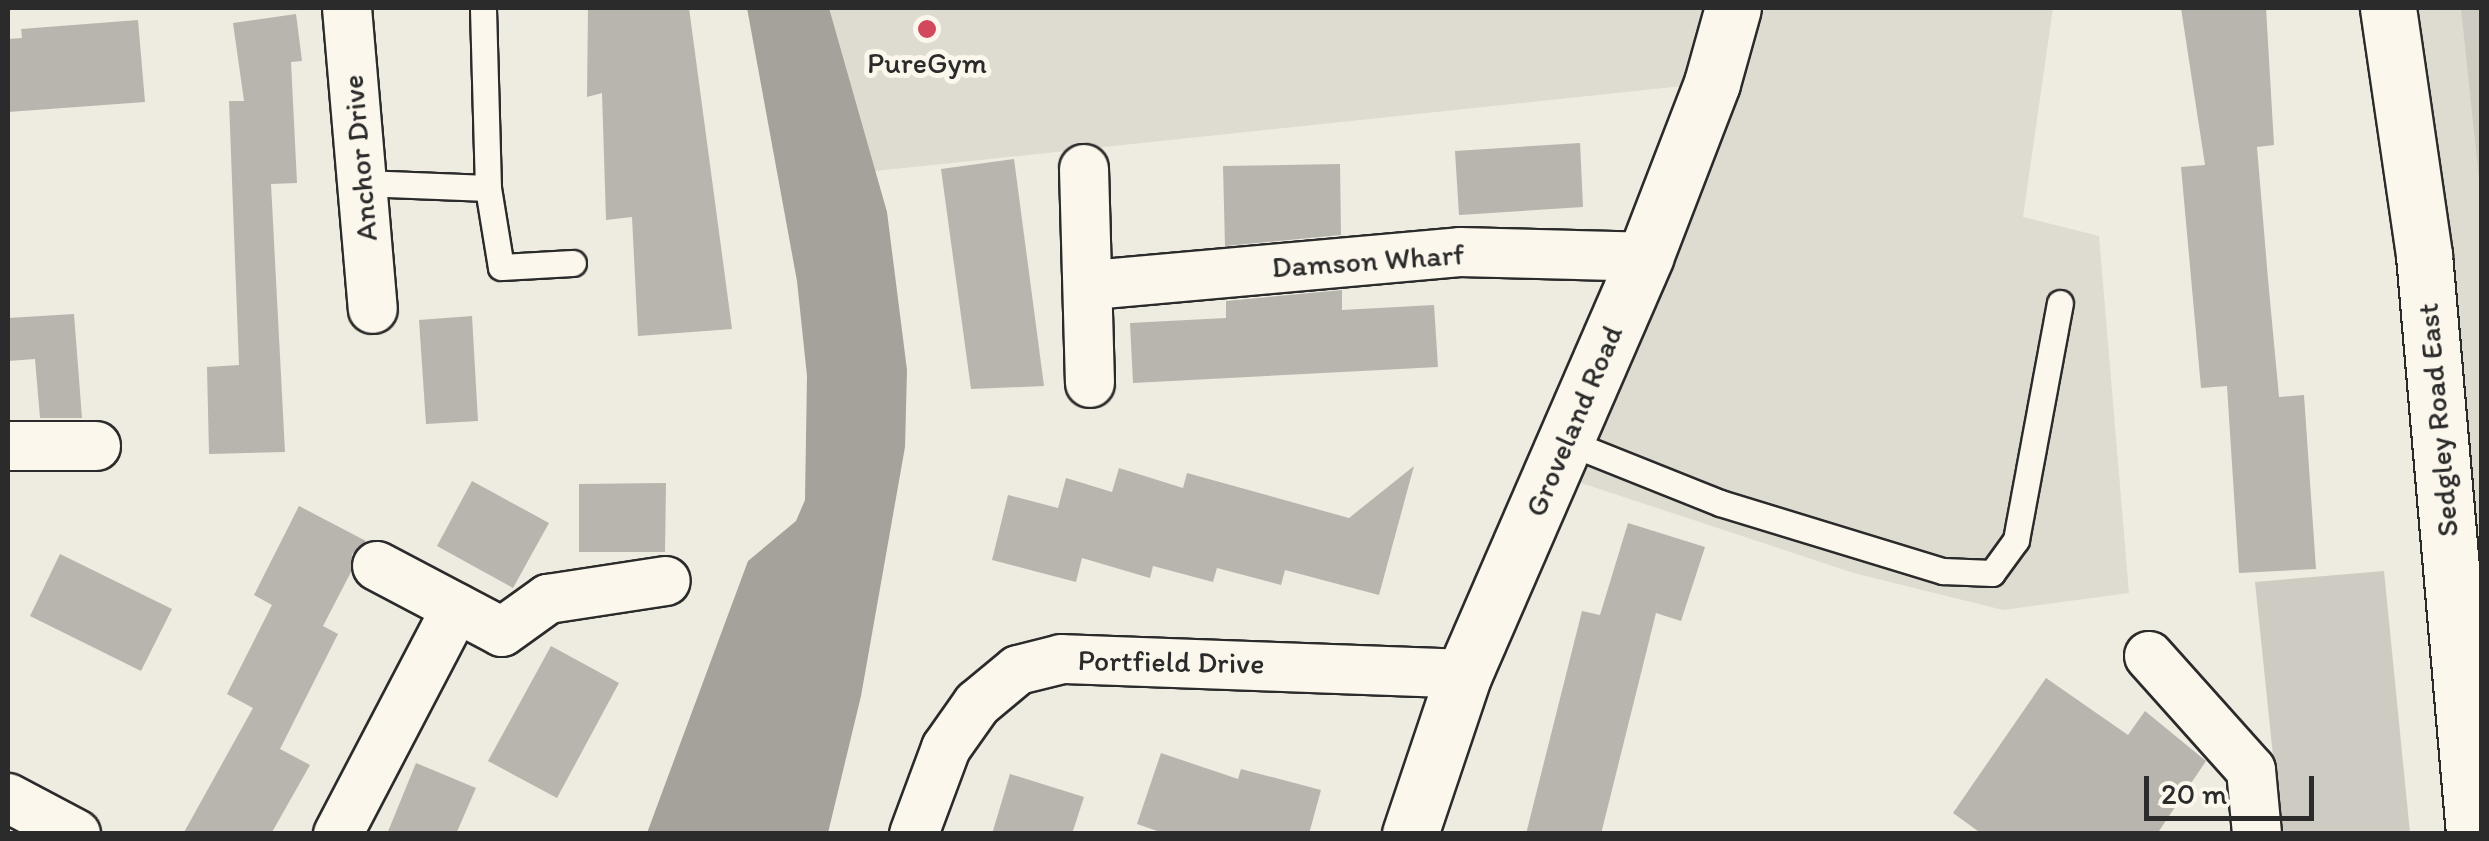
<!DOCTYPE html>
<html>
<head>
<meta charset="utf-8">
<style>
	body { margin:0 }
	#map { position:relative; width:2489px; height:841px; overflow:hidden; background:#eeebe0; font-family:Itim,sans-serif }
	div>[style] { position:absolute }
	.built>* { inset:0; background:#dedbd1 }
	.green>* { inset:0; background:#cecbc2 }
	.water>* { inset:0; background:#a4a29a }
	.building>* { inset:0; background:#b8b5ae }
	.roads { filter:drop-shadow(2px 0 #2b2b2b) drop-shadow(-2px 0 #2b2b2b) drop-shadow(0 2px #2b2b2b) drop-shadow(0 -2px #2b2b2b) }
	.lane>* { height:25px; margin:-12.5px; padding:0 12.5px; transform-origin:12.5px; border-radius:12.5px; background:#fbf7ec }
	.street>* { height:48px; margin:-24px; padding:0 24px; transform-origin:24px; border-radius:24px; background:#fbf7ec }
	.secondary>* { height:55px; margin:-27.5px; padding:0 27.5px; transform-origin:27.5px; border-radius:27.5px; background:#fbf7ec }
	.primary>* { height:55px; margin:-27.5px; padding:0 27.5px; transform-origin:27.5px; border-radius:27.5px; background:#fbf7ec }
	.dots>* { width:28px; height:28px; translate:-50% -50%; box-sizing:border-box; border:5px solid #fbf7ec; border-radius:50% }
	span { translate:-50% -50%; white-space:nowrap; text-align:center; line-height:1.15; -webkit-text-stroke:10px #fbf7ec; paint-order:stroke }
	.poi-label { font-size:30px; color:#2b2b2b }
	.street-label { font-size:30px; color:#2b2b2b }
	.frame { position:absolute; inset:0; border:10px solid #2b2b2b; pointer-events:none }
	.scale { position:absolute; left:2144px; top:776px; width:170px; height:45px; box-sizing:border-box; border:5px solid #2b2b2b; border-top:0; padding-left:12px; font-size:30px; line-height:35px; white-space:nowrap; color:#2b2b2b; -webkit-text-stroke:8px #fbf7ec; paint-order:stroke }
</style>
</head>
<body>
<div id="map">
	<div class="built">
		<i style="clip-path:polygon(775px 8px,2053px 8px,2023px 217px,2099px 236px,2129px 593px,2003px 610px,1854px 573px,1551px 473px,1711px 83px,818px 177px)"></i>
		<i style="clip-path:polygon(2388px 8px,2481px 8px,2481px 833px)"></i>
	</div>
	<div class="green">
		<i style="clip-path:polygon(2461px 8px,2481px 8px,2481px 198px)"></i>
		<i style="clip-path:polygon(2384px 571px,2410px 833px,2281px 833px,2255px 582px)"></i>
	</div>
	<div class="water">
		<i style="clip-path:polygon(747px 8px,829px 8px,887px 212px,907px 370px,905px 447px,861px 696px,828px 833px,647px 833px,748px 561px,796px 521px,805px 500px,807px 376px,797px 281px)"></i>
	</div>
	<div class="building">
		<i style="clip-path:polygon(588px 8px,689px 8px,732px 329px,638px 336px,632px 217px,606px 220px,602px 93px,587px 97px)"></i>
		<i style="clip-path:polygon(2181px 8px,2266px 8px,2274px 145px,2257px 147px,2268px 279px,2279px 397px,2304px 395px,2316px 569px,2239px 573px,2227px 386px,2201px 388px,2181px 167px,2205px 165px)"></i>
		<i style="clip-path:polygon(296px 14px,302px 61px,291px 62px,297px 183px,271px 184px,285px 452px,209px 454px,207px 367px,239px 365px,229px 101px,244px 101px,233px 23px)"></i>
		<i style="clip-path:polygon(138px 20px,145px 102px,8px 112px,8px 39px,22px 38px,21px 29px)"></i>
		<i style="clip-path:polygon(1580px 143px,1583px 207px,1459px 215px,1455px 151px)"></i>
		<i style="clip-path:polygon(1014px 159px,1044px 386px,971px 389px,941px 169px)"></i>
		<i style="clip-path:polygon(1340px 164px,1341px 235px,1225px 246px,1223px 166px)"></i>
		<i style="clip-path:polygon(1342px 290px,1342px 310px,1434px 305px,1438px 367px,1133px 383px,1130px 323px,1226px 318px,1226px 301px)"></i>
		<i style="clip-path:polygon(74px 314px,82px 418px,40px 418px,35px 359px,8px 361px,8px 318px)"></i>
		<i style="clip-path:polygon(472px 316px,478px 421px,426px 424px,419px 320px)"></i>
		<i style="clip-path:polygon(1414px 466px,1379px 595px,1285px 570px,1281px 585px,1217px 568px,1213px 582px,1153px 566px,1150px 578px,1082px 558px,1076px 582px,992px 560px,1008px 495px,1058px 508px,1066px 478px,1112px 492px,1119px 468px,1183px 488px,1187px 473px,1349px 518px)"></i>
		<i style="clip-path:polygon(472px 481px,549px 523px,513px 588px,437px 546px)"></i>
		<i style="clip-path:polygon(666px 483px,665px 552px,579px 552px,579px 484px)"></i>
		<i style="clip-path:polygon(299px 506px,366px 541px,352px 554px,351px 572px,323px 626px,338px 634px,280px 749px,310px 765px,271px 834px,183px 834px,253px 708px,227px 694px,272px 605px,254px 595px)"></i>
		<i style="clip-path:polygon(1628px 523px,1705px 547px,1681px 621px,1656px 613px,1601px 834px,1526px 834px,1582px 611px,1600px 615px)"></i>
		<i style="clip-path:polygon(60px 554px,172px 609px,141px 671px,30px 616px)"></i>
		<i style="clip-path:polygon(551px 646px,619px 683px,557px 798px,488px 761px)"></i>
		<i style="clip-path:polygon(2046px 678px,2128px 735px,2145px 711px,2206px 761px,2157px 834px,1982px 834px,1953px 813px)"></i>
		<i style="clip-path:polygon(1161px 753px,1238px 779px,1241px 769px,1321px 790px,1309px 834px,1166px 834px,1137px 824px)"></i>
		<i style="clip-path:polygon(416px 763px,476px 788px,456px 834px,387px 834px)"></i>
		<i style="clip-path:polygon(1010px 774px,1084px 797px,1072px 834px,992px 834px)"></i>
	</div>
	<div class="roads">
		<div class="lane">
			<i style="left:362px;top:183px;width:126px;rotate:2.3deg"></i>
			<i style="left:488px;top:188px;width:180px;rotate:-91.6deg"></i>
			<i style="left:488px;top:188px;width:80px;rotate:80.7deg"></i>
			<i style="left:501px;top:267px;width:72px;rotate:-3.2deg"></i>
			<i style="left:1565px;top:441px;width:167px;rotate:21.8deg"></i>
			<i style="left:1720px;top:503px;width:233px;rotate:17deg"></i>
			<i style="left:1943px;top:571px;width:49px;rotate:2.3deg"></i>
			<i style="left:1992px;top:573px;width:41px;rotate:-54deg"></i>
			<i style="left:2016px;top:540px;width:241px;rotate:-79.5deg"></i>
		</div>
		<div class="street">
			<i style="left:347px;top:8px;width:302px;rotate:85.1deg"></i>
			<i style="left:1084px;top:169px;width:214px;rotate:88.4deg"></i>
			<i style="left:1092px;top:285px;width:369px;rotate:-5.1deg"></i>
			<i style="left:1460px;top:252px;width:185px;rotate:1.5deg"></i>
			<i style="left:8px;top:446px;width:88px"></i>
			<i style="left:377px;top:566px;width:141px;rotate:27.8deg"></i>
			<i style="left:502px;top:632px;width:57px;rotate:-35.7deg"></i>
			<i style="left:548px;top:599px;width:119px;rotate:-8.7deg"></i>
			<i style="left:2149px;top:656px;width:153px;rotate:48.2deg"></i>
			<i style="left:2251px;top:770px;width:64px;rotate:84.6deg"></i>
			<i style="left:8px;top:798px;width:77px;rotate:27.9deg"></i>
			<i style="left:338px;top:834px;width:255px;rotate:-62.4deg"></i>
			<i style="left:914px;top:834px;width:92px;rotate:-69.6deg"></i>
			<i style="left:946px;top:748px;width:54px;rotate:-54.8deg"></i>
			<i style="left:977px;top:704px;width:53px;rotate:-39.7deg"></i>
			<i style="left:1018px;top:670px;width:45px;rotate:-14deg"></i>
			<i style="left:1062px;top:659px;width:402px;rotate:2.1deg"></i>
		</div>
		<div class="secondary">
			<i style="left:1410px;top:834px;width:169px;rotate:-71.4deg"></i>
			<i style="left:1464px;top:674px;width:455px;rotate:-66.5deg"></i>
			<i style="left:1645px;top:257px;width:186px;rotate:-68.9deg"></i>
			<i style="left:1712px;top:83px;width:78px;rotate:-74.4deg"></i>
		</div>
		<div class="primary">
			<i style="left:2388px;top:8px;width:250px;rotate:81.7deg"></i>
			<i style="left:2424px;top:255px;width:581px;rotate:85.06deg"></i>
		</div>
	</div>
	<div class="dots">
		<i style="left:927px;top:29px;background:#d1495b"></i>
	</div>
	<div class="poi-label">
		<span style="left:927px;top:63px">PureGym</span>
	</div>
	<div class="street-label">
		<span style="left:360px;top:158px;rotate:-95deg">Anchor Drive</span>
		<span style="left:1368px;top:261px;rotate:-4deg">Damson Wharf</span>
		<span style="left:2438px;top:420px;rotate:-95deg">Sedgley Road East</span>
		<span style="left:1574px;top:421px;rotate:-67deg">Groveland Road</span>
		<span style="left:1171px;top:662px;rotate:1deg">Portfield Drive</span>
	</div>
	<div class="frame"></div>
	<div class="scale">20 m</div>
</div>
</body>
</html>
